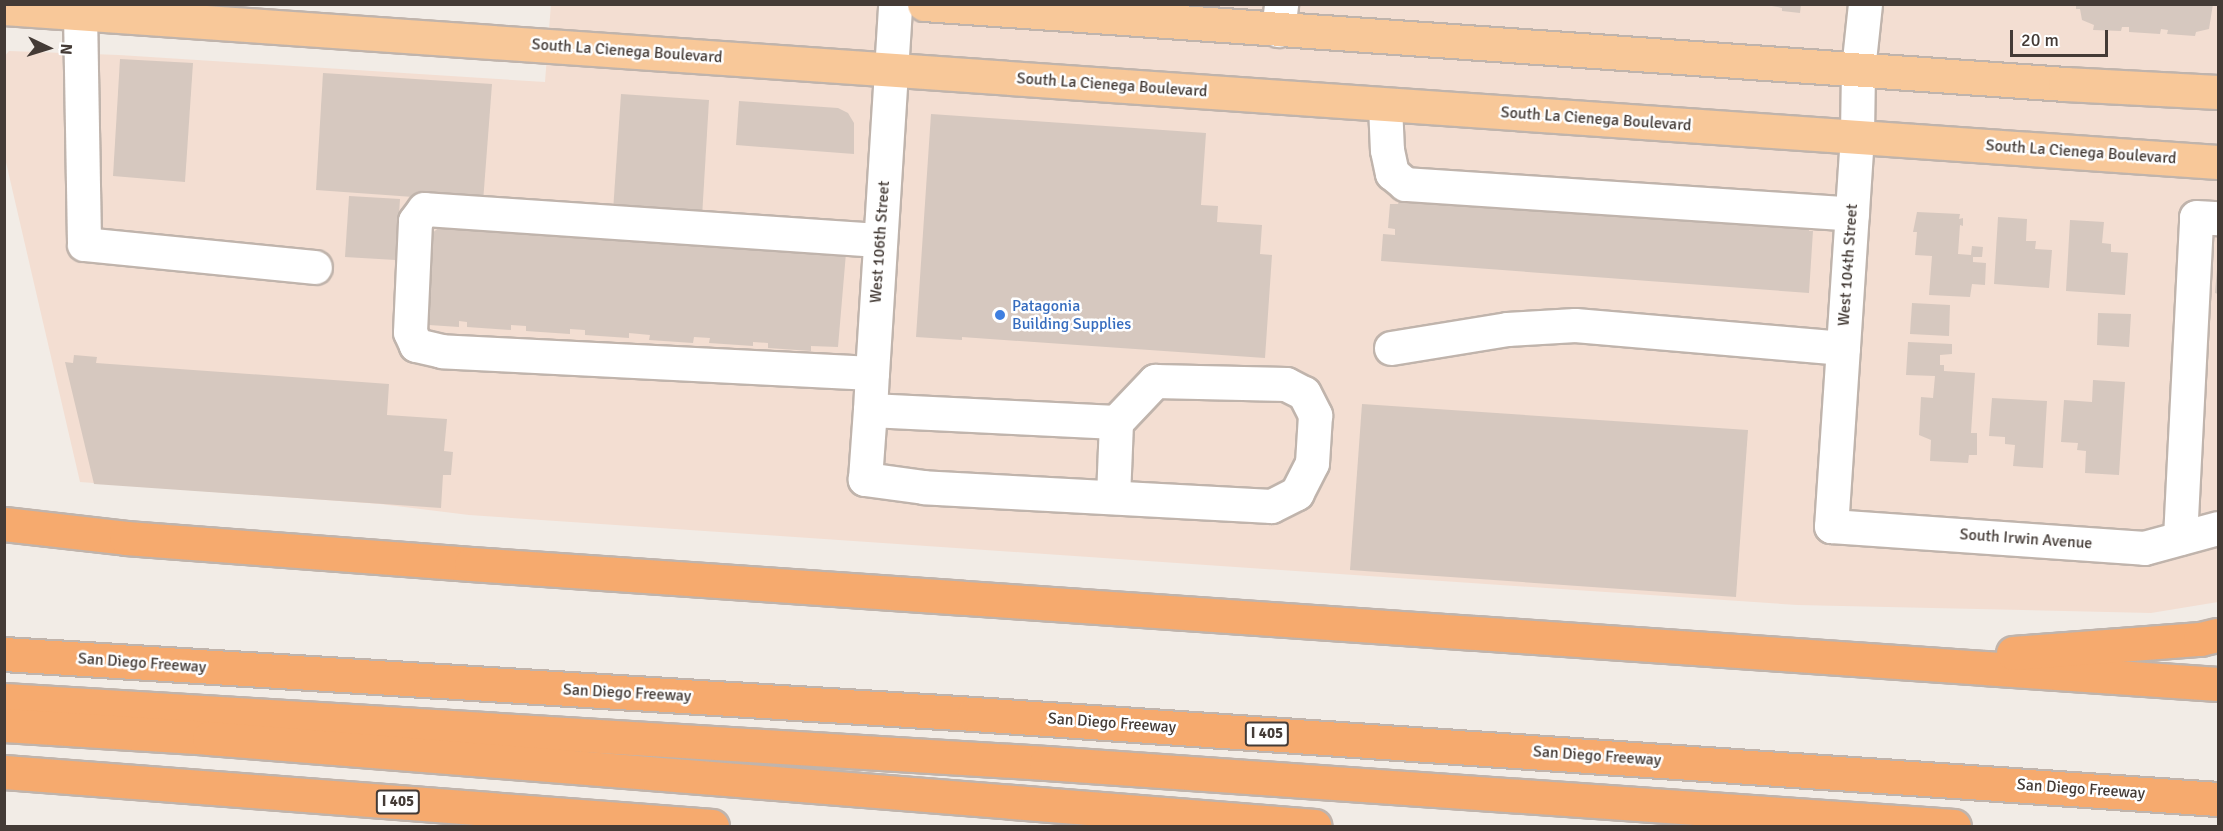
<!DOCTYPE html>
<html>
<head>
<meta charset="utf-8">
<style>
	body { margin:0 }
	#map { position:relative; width:2223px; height:831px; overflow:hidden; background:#f2ece6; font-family:Signika,sans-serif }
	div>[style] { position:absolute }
	.commercial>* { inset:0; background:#f3ded2 }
	.building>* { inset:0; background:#d6c8bf }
	.roads { filter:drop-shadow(2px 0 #c0b4ac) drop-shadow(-2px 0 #c0b4ac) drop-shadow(0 2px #c0b4ac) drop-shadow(0 -2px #c0b4ac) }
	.minor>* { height:33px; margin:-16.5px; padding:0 16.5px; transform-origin:16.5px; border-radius:16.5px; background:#fff }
	.major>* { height:33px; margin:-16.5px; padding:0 16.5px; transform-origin:16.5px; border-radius:16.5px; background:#f8c899 }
	.highway>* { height:33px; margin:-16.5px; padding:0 16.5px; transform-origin:16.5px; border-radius:16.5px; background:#f6aa6e }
	.dots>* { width:16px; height:16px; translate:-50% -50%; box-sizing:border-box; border:3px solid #fff; border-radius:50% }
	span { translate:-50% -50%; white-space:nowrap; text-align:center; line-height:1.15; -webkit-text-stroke:5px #fff; paint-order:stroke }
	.shield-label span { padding:2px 4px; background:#fff; border:2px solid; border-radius:4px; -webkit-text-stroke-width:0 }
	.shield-label { font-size:15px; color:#443b36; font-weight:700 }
	.street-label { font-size:16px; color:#443b36 }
	.shop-label { font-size:16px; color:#366cbe }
	.left { translate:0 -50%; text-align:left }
	.frame { position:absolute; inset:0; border:6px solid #443b36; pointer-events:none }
	.north { position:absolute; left:18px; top:18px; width:60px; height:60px; -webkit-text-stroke:4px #fff; paint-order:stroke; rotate:94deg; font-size:16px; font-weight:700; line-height:24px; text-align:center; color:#443b36 }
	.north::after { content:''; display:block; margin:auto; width:21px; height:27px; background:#443b36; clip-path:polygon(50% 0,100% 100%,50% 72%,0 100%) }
	.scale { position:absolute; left:2010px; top:30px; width:98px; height:27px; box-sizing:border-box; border:3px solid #443b36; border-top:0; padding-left:8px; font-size:18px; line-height:21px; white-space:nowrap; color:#443b36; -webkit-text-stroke:4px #fff; paint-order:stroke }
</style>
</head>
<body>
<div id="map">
	<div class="commercial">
		<i style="clip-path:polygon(551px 4px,2218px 5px,2218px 602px,2151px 613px,1797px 605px,469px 515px,380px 504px,80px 482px,5px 158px,4px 57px,9px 51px,119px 55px,545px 82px)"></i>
	</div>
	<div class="building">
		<i style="clip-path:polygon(1761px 4px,1801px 4px,1800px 13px,1782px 11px,1782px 8px)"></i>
		<i style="clip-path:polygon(2076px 4px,2213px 4px,2209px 29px,2196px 32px,2195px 36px,2167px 34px,2168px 30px,2161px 29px,2160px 34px,2129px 32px,2129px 27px,2122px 27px,2121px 31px,2093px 30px,2094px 25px,2082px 20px,2080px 9px,2076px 9px)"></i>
		<i style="clip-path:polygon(120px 59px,193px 63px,185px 182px,113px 176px)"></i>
		<i style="clip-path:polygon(323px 73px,492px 84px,483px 202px,316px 190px)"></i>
		<i style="clip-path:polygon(621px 94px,709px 100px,702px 217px,613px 211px)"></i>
		<i style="clip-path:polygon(739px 101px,838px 108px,848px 113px,854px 123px,854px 154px,736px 145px)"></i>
		<i style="clip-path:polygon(931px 114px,1206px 133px,1201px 205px,1218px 206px,1217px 222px,1262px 225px,1260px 254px,1272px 255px,1265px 358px,962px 337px,962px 340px,916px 337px)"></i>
		<i style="clip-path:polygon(349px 196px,400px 199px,396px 260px,345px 257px)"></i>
		<i style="clip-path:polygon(1401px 197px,1810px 225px,1809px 231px,1813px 231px,1809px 293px,1381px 261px,1383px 234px,1395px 235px,1395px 229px,1388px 228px,1390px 204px,1398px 204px)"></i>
		<i style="clip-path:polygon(1917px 212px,1960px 214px,1959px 219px,1963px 218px,1963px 226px,1960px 225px,1958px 254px,1971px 255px,1972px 246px,1983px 247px,1982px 257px,1973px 257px,1973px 262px,1986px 263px,1985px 285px,1972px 284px,1970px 297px,1929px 295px,1932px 256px,1915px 255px,1917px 232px,1913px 232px)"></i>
		<i style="clip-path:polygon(1998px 217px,2027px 219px,2026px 241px,2036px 241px,2035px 249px,2052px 250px,2049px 288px,1994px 284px)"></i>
		<i style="clip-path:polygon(2070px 220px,2104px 222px,2102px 243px,2111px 244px,2111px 252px,2128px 253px,2125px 295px,2066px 291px)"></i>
		<i style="clip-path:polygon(442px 225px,846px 253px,838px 347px,811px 346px,811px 351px,768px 348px,768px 343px,753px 342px,753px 346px,709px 343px,710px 338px,694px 337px,693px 343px,649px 340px,650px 335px,629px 333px,629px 338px,585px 335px,585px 330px,570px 329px,570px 334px,526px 331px,526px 326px,511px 325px,511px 330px,467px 327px,467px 322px,459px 321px,459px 327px,429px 325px,429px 319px,424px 319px,430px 235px)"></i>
		<i style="clip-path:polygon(2217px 269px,2218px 269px,2218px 294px,2215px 293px)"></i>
		<i style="clip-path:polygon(1912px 303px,1950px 305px,1949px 336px,1910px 334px)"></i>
		<i style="clip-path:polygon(2098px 313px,2131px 314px,2129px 347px,2097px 345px)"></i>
		<i style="clip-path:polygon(1908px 342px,1952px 344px,1952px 354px,1940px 355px,1940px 365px,1944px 365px,1944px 371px,1975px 373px,1971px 433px,1977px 433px,1977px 455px,1969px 455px,1968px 463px,1930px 461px,1931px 440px,1919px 435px,1921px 397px,1933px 398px,1935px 376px,1906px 375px)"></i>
		<i style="clip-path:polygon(74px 355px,97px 357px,96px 363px,389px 384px,387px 415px,447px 419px,444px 451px,453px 452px,451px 475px,443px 475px,441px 508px,94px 484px,65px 362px,73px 363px)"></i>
		<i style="clip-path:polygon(2093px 380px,2125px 382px,2119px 475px,2085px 473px,2086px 451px,2077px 450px,2078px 443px,2061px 442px,2064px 400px,2092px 402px)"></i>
		<i style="clip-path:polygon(1992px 398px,2047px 401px,2043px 468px,2013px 466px,2015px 445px,2005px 444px,2005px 437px,1989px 436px)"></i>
		<i style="clip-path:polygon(1362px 404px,1748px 430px,1736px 597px,1350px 570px)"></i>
	</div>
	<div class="roads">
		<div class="minor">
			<i style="left:1865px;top:4px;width:66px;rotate:96.1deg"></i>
			<i style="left:1858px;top:70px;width:66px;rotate:90.9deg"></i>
			<i style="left:1857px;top:136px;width:391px;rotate:93.8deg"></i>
			<i style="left:1831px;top:526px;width:314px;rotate:4deg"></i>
			<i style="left:2144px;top:548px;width:77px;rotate:-15.1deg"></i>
			<i style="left:80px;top:13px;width:231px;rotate:89deg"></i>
			<i style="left:84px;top:244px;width:232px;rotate:5.7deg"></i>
			<i style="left:1278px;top:30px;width:26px;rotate:-83deg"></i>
			<i style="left:1385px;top:105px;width:45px;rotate:87.5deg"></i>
			<i style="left:1387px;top:150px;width:24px;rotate:78deg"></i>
			<i style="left:1392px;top:173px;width:17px;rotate:40deg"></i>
			<i style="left:1405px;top:184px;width:448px;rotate:3.8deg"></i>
			<i style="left:1391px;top:348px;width:118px;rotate:-9.3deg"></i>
			<i style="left:1507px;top:329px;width:68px;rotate:-3.4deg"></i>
			<i style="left:1575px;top:325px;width:269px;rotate:4.9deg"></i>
			<i style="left:872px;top:373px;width:431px;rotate:-177.1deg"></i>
			<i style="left:442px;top:351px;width:27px;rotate:-167deg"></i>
			<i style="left:416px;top:345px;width:14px;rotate:-115deg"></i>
			<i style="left:410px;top:332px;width:111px;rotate:-87.4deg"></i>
			<i style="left:415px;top:221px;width:15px;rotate:-53deg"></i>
			<i style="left:424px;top:209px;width:457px;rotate:3.9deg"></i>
			<i style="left:870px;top:410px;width:246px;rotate:2.8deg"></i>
			<i style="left:1116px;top:422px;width:57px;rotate:-46.4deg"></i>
			<i style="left:1155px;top:381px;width:131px;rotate:1.3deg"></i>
			<i style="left:1286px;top:384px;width:20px;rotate:27deg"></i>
			<i style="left:1304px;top:393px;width:25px;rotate:63deg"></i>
			<i style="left:1315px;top:415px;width:48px;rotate:93.6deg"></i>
			<i style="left:1312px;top:463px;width:34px;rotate:117deg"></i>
			<i style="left:1297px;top:493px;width:29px;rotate:153deg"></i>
			<i style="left:1271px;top:506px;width:348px;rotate:-176.9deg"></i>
			<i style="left:924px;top:487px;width:60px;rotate:-172.3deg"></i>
			<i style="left:865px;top:479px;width:69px;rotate:-85.9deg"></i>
			<i style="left:870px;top:410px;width:37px;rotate:-87deg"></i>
			<i style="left:872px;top:373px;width:370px;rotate:-86.4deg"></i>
			<i style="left:1113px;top:497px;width:75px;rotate:-87.7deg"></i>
			<i style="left:2180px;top:538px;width:321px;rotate:-87.1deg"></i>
			<i style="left:2196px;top:217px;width:22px;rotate:3deg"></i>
		</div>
		<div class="major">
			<i style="left:924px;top:4px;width:1144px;rotate:4.01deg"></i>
			<i style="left:2065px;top:84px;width:153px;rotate:3deg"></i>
			<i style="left:4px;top:8px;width:2219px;rotate:3.98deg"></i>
		</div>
		<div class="highway">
			<i style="left:4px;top:524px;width:123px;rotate:6.5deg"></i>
			<i style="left:126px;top:538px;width:346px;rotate:4.3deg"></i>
			<i style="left:471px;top:564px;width:1751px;rotate:3.93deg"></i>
			<i style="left:2013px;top:653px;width:188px;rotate:-4.3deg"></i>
			<i style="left:2200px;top:639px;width:18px;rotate:-13deg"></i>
			<i style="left:4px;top:654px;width:972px;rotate:3.54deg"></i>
			<i style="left:974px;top:714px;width:1247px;rotate:3.91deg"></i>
			<i style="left:4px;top:700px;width:1044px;rotate:3.46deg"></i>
			<i style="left:1046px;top:763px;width:910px;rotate:3.97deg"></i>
			<i style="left:4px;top:725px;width:205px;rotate:3.6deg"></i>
			<i style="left:209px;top:738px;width:1109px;rotate:4.55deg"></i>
			<i style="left:4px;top:772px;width:710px;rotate:4.36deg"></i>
		</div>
	</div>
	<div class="dots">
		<i style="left:1000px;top:315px;background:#3f7fe0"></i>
	</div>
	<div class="shield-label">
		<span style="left:1267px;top:734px">I 405</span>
		<span style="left:398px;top:802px">I 405</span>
	</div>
	<div class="street-label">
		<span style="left:627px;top:51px;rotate:4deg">South La Cienega Boulevard</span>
		<span style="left:1112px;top:85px;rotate:4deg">South La Cienega Boulevard</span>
		<span style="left:1596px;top:119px;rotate:4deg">South La Cienega Boulevard</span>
		<span style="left:2081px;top:152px;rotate:4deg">South La Cienega Boulevard</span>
		<span style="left:880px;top:242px;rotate:-86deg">West 106th Street</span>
		<span style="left:1848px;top:265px;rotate:-86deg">West 104th Street</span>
		<span style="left:2026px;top:539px;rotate:4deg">South Irwin Avenue</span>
		<span style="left:142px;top:663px;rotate:4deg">San Diego Freeway</span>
		<span style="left:627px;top:693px;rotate:3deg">San Diego Freeway</span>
		<span style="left:1112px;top:723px;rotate:4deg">San Diego Freeway</span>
		<span style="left:1597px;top:756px;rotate:4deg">San Diego Freeway</span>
		<span style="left:2081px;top:789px;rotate:4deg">San Diego Freeway</span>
	</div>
	<div class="shop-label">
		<span class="left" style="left:1012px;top:315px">Patagonia<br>Building Supplies</span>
	</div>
	<div class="frame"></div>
	<div class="north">N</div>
	<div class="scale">20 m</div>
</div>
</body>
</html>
